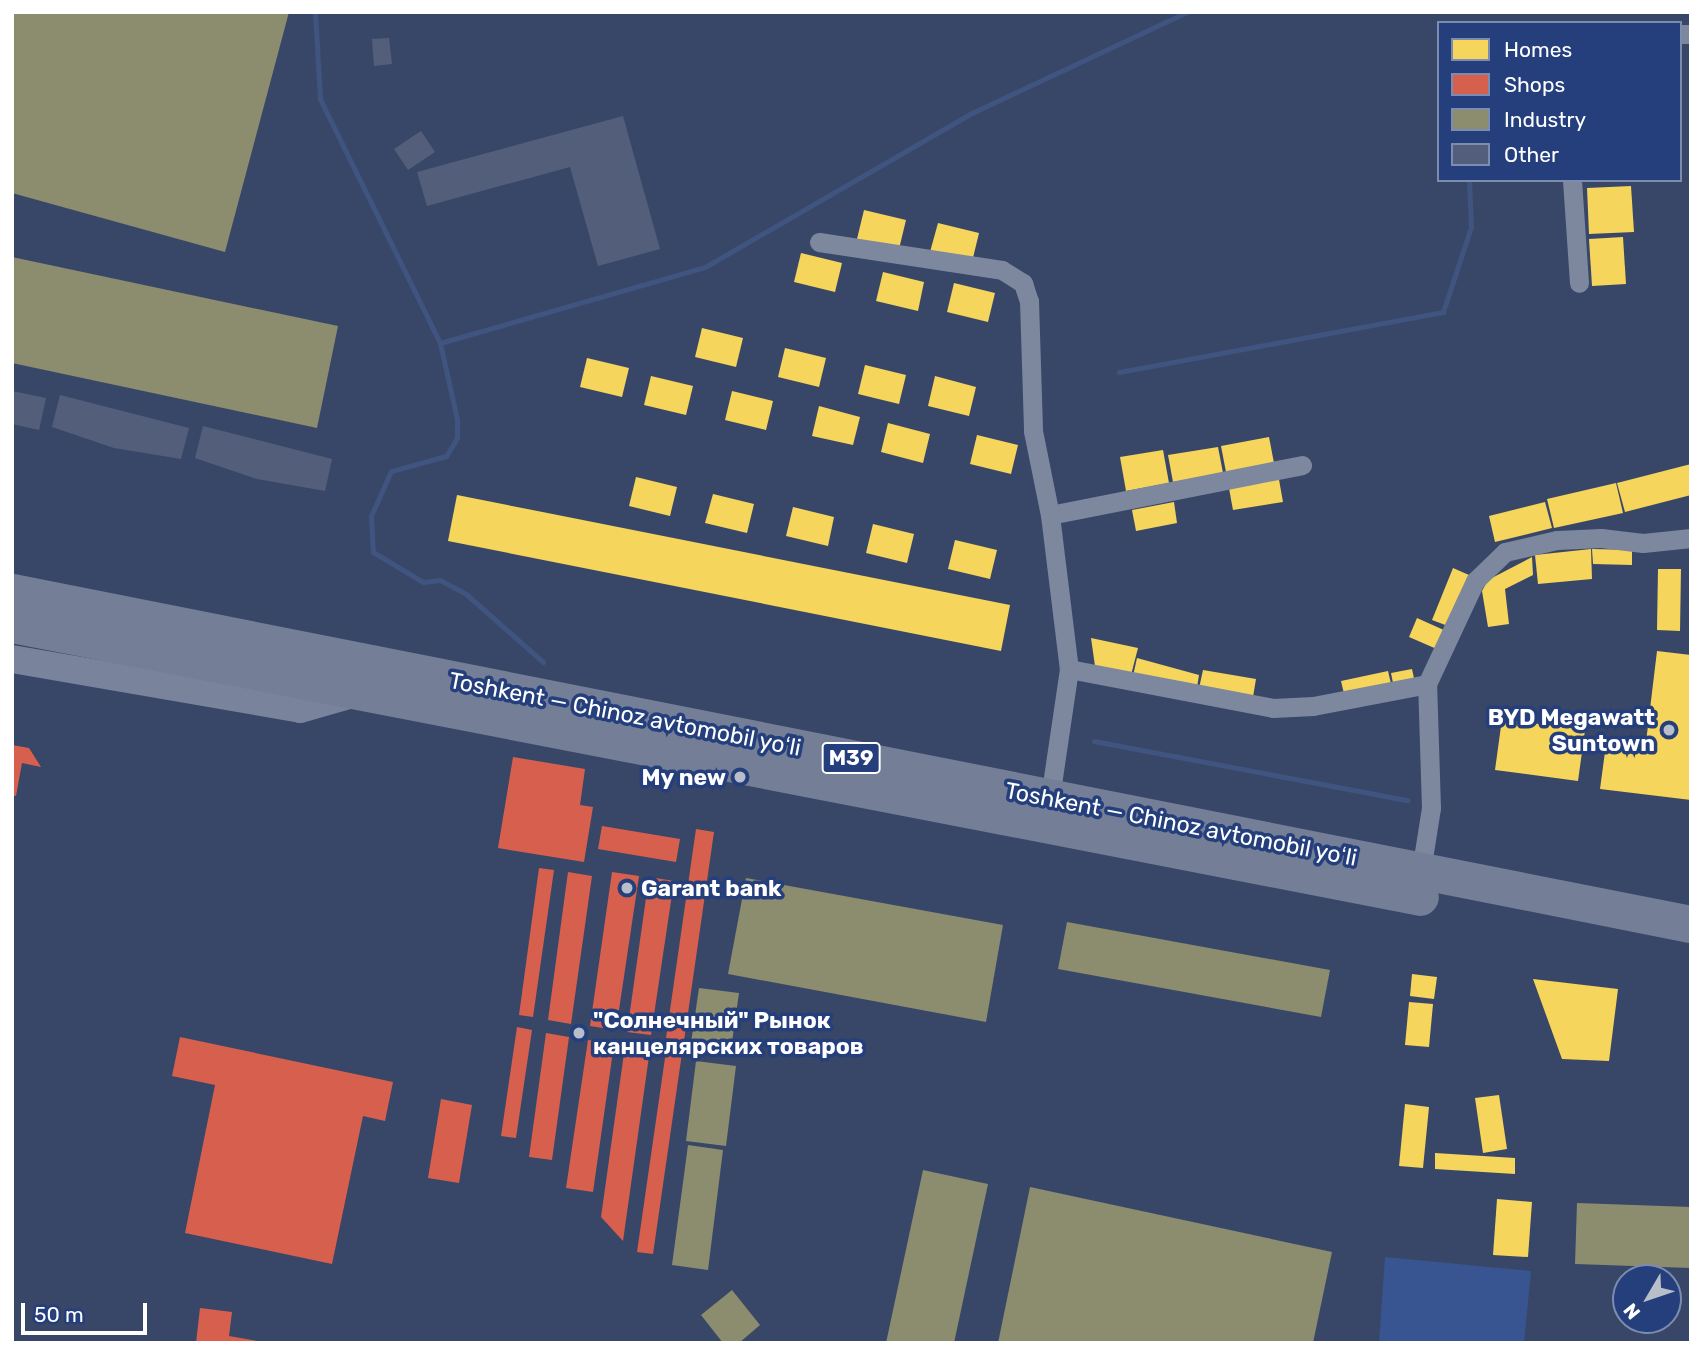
<!DOCTYPE html>
<html>
<head>
<meta charset="utf-8">
<style>
	body { margin:0 }
	#map { position:relative; width:1703px; height:1355px; overflow:hidden; background:#384768; font-family:Rubik,sans-serif }
	div>[style] { position:absolute }
	.green>* { inset:0; background:#385592 }
	.homes>* { inset:0; background:#f6d55c }
	.shops>* { inset:0; background:#d6604d }
	.industry>* { inset:0; background:#8c8c6e }
	.stream>* { height:5px; margin:-2.5px; padding:0 2.5px; transform-origin:2.5px; border-radius:2.5px; background:#405480 }
	.building>* { inset:0; background:#535f7a }
	.street>* { height:19px; margin:-9.5px; padding:0 9.5px; transform-origin:9.5px; border-radius:9.5px; background:#7d889f }
	.secondary>* { height:28px; margin:-14px; padding:0 14px; transform-origin:14px; border-radius:14px; background:#79839b }
	.highway>* { height:37px; margin:-18.5px; padding:0 18.5px; transform-origin:18.5px; border-radius:18.5px; background:#747e97 }
	.dots>* { width:19px; height:19px; translate:-50% -50%; box-sizing:border-box; border:4px solid #243f7c; border-radius:50% }
	span { translate:-50% -50%; white-space:nowrap; text-align:center; line-height:1.15; -webkit-text-stroke:7px #243f7c; paint-order:stroke }
	.shield-label span { padding:2px 5px; background:#243f7c; border:2px solid; border-radius:5px; -webkit-text-stroke-width:0 }
	.shield-label { font-size:21px; color:#fff; font-weight:700 }
	.street-label { font-size:23px; color:#fff }
	.poi-label { font-size:23px; color:#fff; font-weight:700 }
	.right { translate:-100% -50%; text-align:right }
	.left { translate:0 -50%; text-align:left }
	.frame { position:absolute; inset:0; border:14px solid #fff; pointer-events:none }
	.legend { position:absolute; left:1437px; top:21px; width:245px; height:161px; box-sizing:border-box; background:#243f7c; border:2px solid #7c8cb0; margin:0; padding:9px 12px; list-style:none; font-size:21px; color:#fff }
	.legend li { display:flex; align-items:center; gap:14px; height:35px }
	.legend b { width:35px; border:2px solid #7c8cb0 }
	.north { position:absolute; left:1612px; top:1264px; width:70px; height:70px; box-sizing:border-box; background:#243f7c; border:2px solid #7c8cb0; border-radius:50%; rotate:231deg; font-size:19px; font-weight:700; line-height:28px; text-align:center; color:#fff }
	.north::after { content:''; display:block; margin:auto; width:24px; height:32px; background:#b9bfca; clip-path:polygon(50% 0,100% 100%,50% 72%,0 100%) }
	.scale { position:absolute; left:21px; top:1303px; width:126px; height:32px; box-sizing:border-box; border:4px solid #fff; border-top:0; padding-left:9px; font-size:21px; line-height:24px; white-space:nowrap; color:#fff; -webkit-text-stroke:5px #243f7c; paint-order:stroke }
</style>
</head>
<body>
<div id="map">
	<div class="green">
		<i style="clip-path:polygon(1385px 1257px,1531px 1271px,1524px 1343px,1379px 1343px)"></i>
	</div>
	<div class="homes">
		<i style="clip-path:polygon(1631px 186px,1634px 232px,1589px 234px,1587px 188px)"></i>
		<i style="clip-path:polygon(864px 210px,906px 220px,899px 249px,857px 239px)"></i>
		<i style="clip-path:polygon(938px 223px,979px 233px,972px 262px,930px 252px)"></i>
		<i style="clip-path:polygon(1623px 237px,1626px 284px,1592px 286px,1589px 239px)"></i>
		<i style="clip-path:polygon(801px 253px,842px 263px,835px 292px,794px 282px)"></i>
		<i style="clip-path:polygon(883px 272px,924px 282px,918px 311px,876px 301px)"></i>
		<i style="clip-path:polygon(954px 283px,995px 293px,988px 322px,947px 312px)"></i>
		<i style="clip-path:polygon(702px 328px,743px 338px,736px 367px,695px 357px)"></i>
		<i style="clip-path:polygon(785px 348px,826px 358px,819px 387px,778px 377px)"></i>
		<i style="clip-path:polygon(587px 358px,629px 368px,622px 397px,580px 387px)"></i>
		<i style="clip-path:polygon(865px 365px,906px 375px,899px 404px,858px 394px)"></i>
		<i style="clip-path:polygon(651px 376px,693px 386px,686px 415px,644px 405px)"></i>
		<i style="clip-path:polygon(935px 376px,976px 387px,969px 416px,928px 406px)"></i>
		<i style="clip-path:polygon(732px 391px,773px 401px,766px 430px,725px 420px)"></i>
		<i style="clip-path:polygon(819px 406px,860px 417px,853px 445px,812px 436px)"></i>
		<i style="clip-path:polygon(888px 423px,930px 434px,923px 463px,881px 452px)"></i>
		<i style="clip-path:polygon(977px 435px,1018px 445px,1011px 474px,970px 464px)"></i>
		<i style="clip-path:polygon(1269px 437px,1274px 463px,1226px 472px,1221px 446px)"></i>
		<i style="clip-path:polygon(1218px 447px,1223px 473px,1173px 482px,1168px 455px)"></i>
		<i style="clip-path:polygon(1163px 450px,1169px 483px,1126px 491px,1120px 457px)"></i>
		<i style="clip-path:polygon(1691px 464px,1691px 495px,1625px 512px,1617px 483px)"></i>
		<i style="clip-path:polygon(1278px 474px,1283px 502px,1233px 510px,1228px 483px)"></i>
		<i style="clip-path:polygon(636px 477px,677px 487px,670px 516px,629px 506px)"></i>
		<i style="clip-path:polygon(1616px 483px,1623px 513px,1554px 528px,1547px 499px)"></i>
		<i style="clip-path:polygon(713px 494px,754px 504px,747px 533px,705px 523px)"></i>
		<i style="clip-path:polygon(457px 495px,1010px 605px,1001px 651px,448px 541px)"></i>
		<i style="clip-path:polygon(1174px 502px,1177px 523px,1136px 531px,1132px 510px)"></i>
		<i style="clip-path:polygon(1545px 502px,1552px 528px,1495px 542px,1489px 516px)"></i>
		<i style="clip-path:polygon(793px 507px,834px 517px,828px 546px,786px 536px)"></i>
		<i style="clip-path:polygon(873px 524px,914px 534px,907px 563px,866px 553px)"></i>
		<i style="clip-path:polygon(955px 540px,997px 550px,990px 579px,948px 569px)"></i>
		<i style="clip-path:polygon(1591px 549px,1592px 579px,1538px 584px,1535px 555px)"></i>
		<i style="clip-path:polygon(1592px 549px,1632px 550px,1632px 565px,1593px 564px)"></i>
		<i style="clip-path:polygon(1532px 557px,1533px 575px,1505px 589px,1509px 624px,1488px 627px,1482px 591px,1488px 580px)"></i>
		<i style="clip-path:polygon(1453px 568px,1469px 575px,1448px 626px,1432px 620px)"></i>
		<i style="clip-path:polygon(1658px 569px,1681px 569px,1680px 631px,1657px 630px)"></i>
		<i style="clip-path:polygon(1417px 618px,1446px 631px,1439px 650px,1409px 637px)"></i>
		<i style="clip-path:polygon(1091px 638px,1138px 648px,1131px 675px,1095px 666px)"></i>
		<i style="clip-path:polygon(1657px 651px,1691px 655px,1691px 800px,1600px 789px,1607px 737px,1646px 742px)"></i>
		<i style="clip-path:polygon(1137px 658px,1199px 675px,1196px 693px,1133px 676px)"></i>
		<i style="clip-path:polygon(1412px 669px,1415px 683px,1394px 688px,1391px 673px)"></i>
		<i style="clip-path:polygon(1203px 670px,1256px 679px,1252px 703px,1198px 693px)"></i>
		<i style="clip-path:polygon(1388px 671px,1392px 688px,1345px 698px,1341px 681px)"></i>
		<i style="clip-path:polygon(1502px 719px,1585px 730px,1578px 781px,1495px 770px)"></i>
		<i style="clip-path:polygon(1412px 974px,1437px 977px,1434px 999px,1410px 996px)"></i>
		<i style="clip-path:polygon(1533px 979px,1618px 989px,1609px 1061px,1562px 1059px)"></i>
		<i style="clip-path:polygon(1409px 1002px,1433px 1004px,1429px 1047px,1405px 1045px)"></i>
		<i style="clip-path:polygon(1499px 1095px,1507px 1149px,1483px 1153px,1475px 1098px)"></i>
		<i style="clip-path:polygon(1405px 1104px,1429px 1107px,1423px 1168px,1399px 1166px)"></i>
		<i style="clip-path:polygon(1435px 1153px,1515px 1158px,1515px 1174px,1435px 1169px)"></i>
		<i style="clip-path:polygon(1497px 1199px,1532px 1202px,1528px 1257px,1493px 1255px)"></i>
	</div>
	<div class="shops">
		<i style="clip-path:polygon(12px 745px,29px 748px,41px 767px,22px 763px,16px 796px,12px 795px)"></i>
		<i style="clip-path:polygon(513px 757px,585px 769px,580px 805px,593px 807px,584px 862px,498px 848px)"></i>
		<i style="clip-path:polygon(602px 826px,680px 839px,676px 862px,598px 849px)"></i>
		<i style="clip-path:polygon(696px 829px,714px 832px,684px 1041px,666px 1038px)"></i>
		<i style="clip-path:polygon(539px 868px,554px 870px,533px 1017px,519px 1015px)"></i>
		<i style="clip-path:polygon(568px 872px,592px 876px,571px 1024px,548px 1020px)"></i>
		<i style="clip-path:polygon(612px 872px,639px 876px,616px 1030px,590px 1026px)"></i>
		<i style="clip-path:polygon(649px 877px,674px 881px,651px 1035px,627px 1032px)"></i>
		<i style="clip-path:polygon(517px 1027px,532px 1030px,516px 1138px,501px 1136px)"></i>
		<i style="clip-path:polygon(546px 1033px,569px 1037px,552px 1160px,529px 1157px)"></i>
		<i style="clip-path:polygon(180px 1037px,393px 1082px,385px 1121px,363px 1116px,332px 1264px,185px 1233px,215px 1085px,172px 1076px)"></i>
		<i style="clip-path:polygon(588px 1040px,614px 1044px,593px 1192px,566px 1188px)"></i>
		<i style="clip-path:polygon(625px 1046px,650px 1049px,623px 1241px,601px 1217px)"></i>
		<i style="clip-path:polygon(666px 1051px,682px 1053px,653px 1254px,637px 1252px)"></i>
		<i style="clip-path:polygon(441px 1099px,472px 1105px,459px 1183px,428px 1178px)"></i>
		<i style="clip-path:polygon(200px 1308px,232px 1312px,229px 1336px,268px 1343px,196px 1343px)"></i>
	</div>
	<div class="industry">
		<i style="clip-path:polygon(12px 12px,289px 12px,225px 252px,12px 193px)"></i>
		<i style="clip-path:polygon(12px 257px,338px 326px,317px 428px,12px 363px)"></i>
		<i style="clip-path:polygon(746px 878px,1003px 925px,986px 1022px,728px 974px)"></i>
		<i style="clip-path:polygon(1067px 922px,1330px 970px,1321px 1017px,1058px 969px)"></i>
		<i style="clip-path:polygon(699px 988px,739px 993px,731px 1049px,691px 1043px)"></i>
		<i style="clip-path:polygon(696px 1061px,736px 1066px,726px 1146px,686px 1141px)"></i>
		<i style="clip-path:polygon(688px 1145px,723px 1150px,708px 1270px,672px 1265px)"></i>
		<i style="clip-path:polygon(923px 1170px,988px 1184px,954px 1343px,886px 1343px)"></i>
		<i style="clip-path:polygon(1030px 1187px,1332px 1252px,1313px 1343px,998px 1343px)"></i>
		<i style="clip-path:polygon(1577px 1203px,1691px 1207px,1691px 1268px,1575px 1264px)"></i>
		<i style="clip-path:polygon(732px 1290px,760px 1325px,739px 1343px,723px 1343px,701px 1315px)"></i>
	</div>
	<div class="stream">
		<i style="left:315px;top:12px;width:87px;rotate:86.7deg"></i>
		<i style="left:320px;top:99px;width:272px;rotate:63.8deg"></i>
		<i style="left:440px;top:343px;width:78px;rotate:77.4deg"></i>
		<i style="left:457px;top:419px;width:19px;rotate:90deg"></i>
		<i style="left:457px;top:438px;width:21px;rotate:121deg"></i>
		<i style="left:446px;top:456px;width:57px;rotate:164.7deg"></i>
		<i style="left:391px;top:471px;width:49px;rotate:114deg"></i>
		<i style="left:371px;top:516px;width:36px;rotate:87deg"></i>
		<i style="left:373px;top:552px;width:58px;rotate:31deg"></i>
		<i style="left:423px;top:582px;width:17px;rotate:-7deg"></i>
		<i style="left:440px;top:580px;width:30px;rotate:28deg"></i>
		<i style="left:466px;top:594px;width:103px;rotate:41.4deg"></i>
		<i style="left:440px;top:343px;width:276px;rotate:-16deg"></i>
		<i style="left:705px;top:267px;width:308px;rotate:-30deg"></i>
		<i style="left:972px;top:113px;width:238px;rotate:-25.2deg"></i>
		<i style="left:1119px;top:372px;width:330px;rotate:-10.5deg"></i>
		<i style="left:1443px;top:312px;width:89px;rotate:-71.8deg"></i>
		<i style="left:1471px;top:227px;width:47px;rotate:-92.4deg"></i>
		<i style="left:1094px;top:741px;width:319px;rotate:10.7deg"></i>
	</div>
	<div class="building">
		<i style="clip-path:polygon(389px 38px,392px 64px,374px 66px,372px 39px)"></i>
		<i style="clip-path:polygon(623px 116px,660px 249px,598px 266px,570px 167px,427px 206px,417px 172px)"></i>
		<i style="clip-path:polygon(421px 131px,435px 152px,408px 170px,394px 149px)"></i>
		<i style="clip-path:polygon(12px 391px,46px 398px,39px 430px,12px 424px)"></i>
		<i style="clip-path:polygon(60px 395px,189px 428px,181px 459px,114px 448px,52px 427px)"></i>
		<i style="clip-path:polygon(203px 426px,332px 459px,325px 491px,257px 479px,195px 458px)"></i>
	</div>
	<div class="street">
		<i style="left:1680px;top:34px;width:11px"></i>
		<i style="left:1572px;top:180px;width:103px;rotate:86.1deg"></i>
		<i style="left:819px;top:242px;width:185px;rotate:8.7deg"></i>
		<i style="left:1002px;top:270px;width:25px;rotate:32deg"></i>
		<i style="left:1023px;top:283px;width:19px;rotate:72deg"></i>
		<i style="left:1029px;top:301px;width:130px;rotate:88.2deg"></i>
		<i style="left:1033px;top:431px;width:86px;rotate:78.6deg"></i>
		<i style="left:1050px;top:515px;width:155px;rotate:83deg"></i>
		<i style="left:1069px;top:669px;width:130px;rotate:98.4deg"></i>
		<i style="left:1050px;top:515px;width:257px;rotate:-11.2deg"></i>
		<i style="left:1069px;top:669px;width:208px;rotate:10.8deg"></i>
		<i style="left:1273px;top:708px;width:40px;rotate:-2.9deg"></i>
		<i style="left:1313px;top:706px;width:116px;rotate:-10.9deg"></i>
		<i style="left:1421px;top:871px;width:64px;rotate:-81deg"></i>
		<i style="left:1431px;top:808px;width:124px;rotate:-91.8deg"></i>
		<i style="left:1427px;top:684px;width:114px;rotate:-65deg"></i>
		<i style="left:1475px;top:581px;width:42px;rotate:-44deg"></i>
		<i style="left:1505px;top:552px;width:53px;rotate:-13deg"></i>
		<i style="left:1557px;top:540px;width:44px;rotate:-2.6deg"></i>
		<i style="left:1601px;top:538px;width:42px;rotate:6.8deg"></i>
		<i style="left:1643px;top:543px;width:48px;rotate:-5.9deg"></i>
	</div>
	<div class="secondary">
		<i style="left:12px;top:659px;width:292px;rotate:9.8deg"></i>
		<i style="left:300px;top:709px;width:58px;rotate:-15.9deg"></i>
	</div>
	<div class="highway">
		<i style="left:12px;top:592px;width:1712px;rotate:11.19deg"></i>
		<i style="left:12px;top:624px;width:1434px;rotate:10.97deg"></i>
	</div>
	<div class="dots">
		<i style="left:1669px;top:730px;background:#b9bfca"></i>
		<i style="left:740px;top:777px;background:#b9bfca"></i>
		<i style="left:627px;top:888px;background:#b9bfca"></i>
		<i style="left:579px;top:1033px;background:#b9bfca"></i>
	</div>
	<div class="shield-label">
		<span style="left:851px;top:758px">M39</span>
	</div>
	<div class="street-label">
		<span style="left:625px;top:714px;rotate:11deg">Toshkent — Chinoz avtomobil yoʻli</span>
		<span style="left:1181px;top:824px;rotate:11deg">Toshkent — Chinoz avtomobil yoʻli</span>
	</div>
	<div class="poi-label">
		<span class="right" style="left:1655px;top:730px">BYD Megawatt<br>Suntown</span>
		<span class="right" style="left:726px;top:777px">My new</span>
		<span class="left" style="left:641px;top:888px">Garant bank</span>
		<span class="left" style="left:593px;top:1033px">"Солнечный" Рынок<br>канцелярских товаров</span>
	</div>
	<div class="frame"></div>
	<ul class="legend">
	<li><b style="height:19px;background:#f6d55c"></b>Homes</li>
	<li><b style="height:19px;background:#d6604d"></b>Shops</li>
	<li><b style="height:19px;background:#8c8c6e"></b>Industry</li>
	<li><b style="height:19px;background:#535f7a"></b>Other</li>
	</ul>
	<div class="north">N</div>
	<div class="scale">50 m</div>
</div>
</body>
</html>
